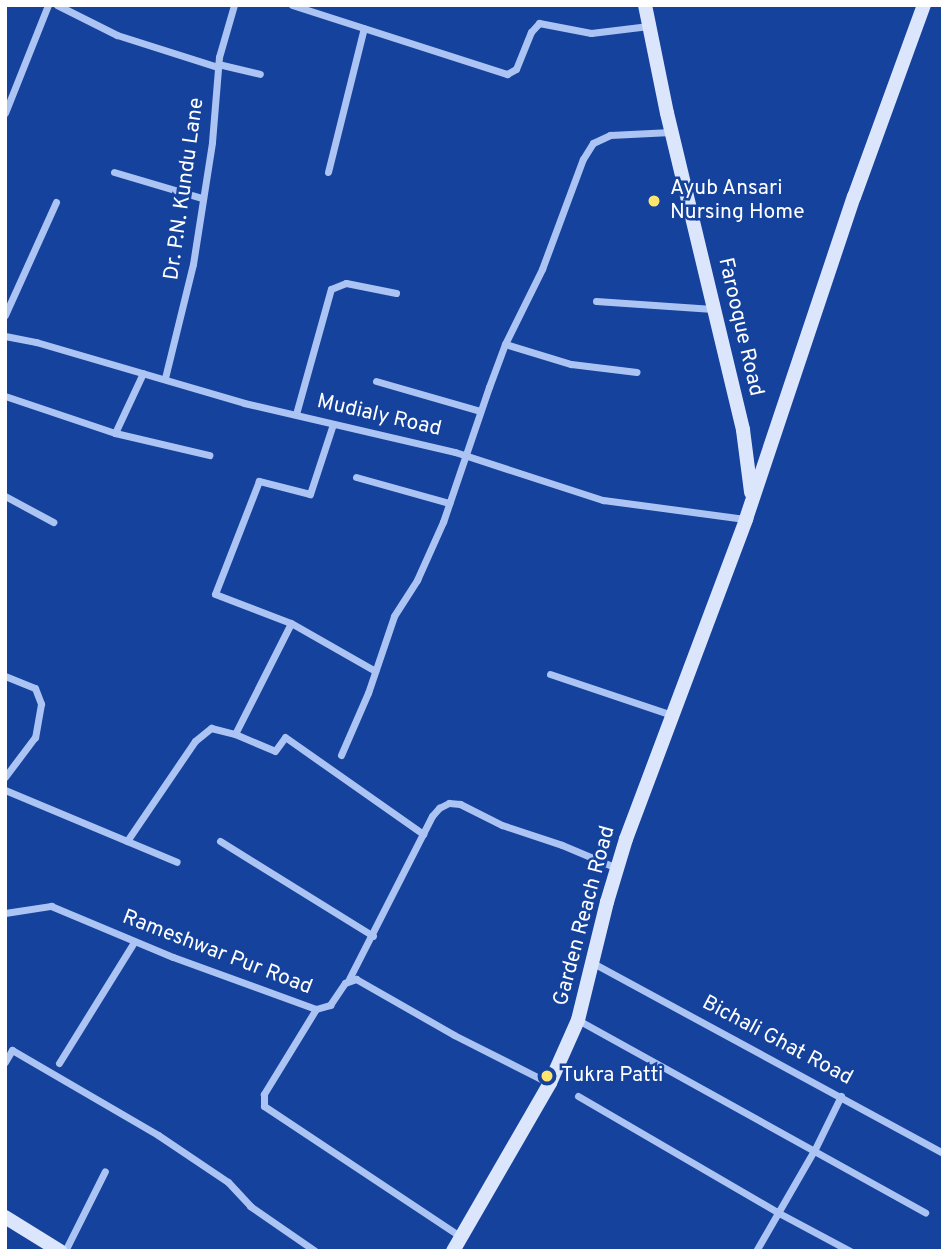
<!DOCTYPE html>
<html>
<head>
<meta charset="utf-8">
<style>
	body { margin:0 }
	#map { position:relative; width:948px; height:1256px; overflow:hidden; background:#15429c; font-family:Overpass,sans-serif }
	div>[style] { position:absolute }
	.street>* { height:7px; margin:-3.5px; padding:0 3.5px; transform-origin:3.5px; border-radius:3.5px; background:#acc4f3 }
	.secondary>* { height:14px; margin:-7px; padding:0 7px; transform-origin:7px; border-radius:7px; background:#dbe6fc }
	.dots>* { width:19px; height:19px; translate:-50% -50%; box-sizing:border-box; border:4px solid #15429c; border-radius:50% }
	span { translate:-50% -50%; white-space:nowrap; text-align:center; line-height:1.15; -webkit-text-stroke:5px #15429c; paint-order:stroke }
	.street-label { font-size:21px; color:#fff }
	.poi-label { font-size:21px; color:#fff }
	.left { translate:0 -50%; text-align:left }
	.frame { position:absolute; inset:0; border:7px solid #fff; pointer-events:none }
</style>
</head>
<body>
<div id="map">
	<div class="street">
		<i style="left:57px;top:5px;width:67px;rotate:26.6deg"></i>
		<i style="left:117px;top:35px;width:106px;rotate:17.6deg"></i>
		<i style="left:292px;top:5px;width:226px;rotate:17.8deg"></i>
		<i style="left:507px;top:74px;width:10px;rotate:-29deg"></i>
		<i style="left:516px;top:69px;width:40px;rotate:-68deg"></i>
		<i style="left:531px;top:32px;width:12px;rotate:-48deg"></i>
		<i style="left:539px;top:23px;width:53px;rotate:10.9deg"></i>
		<i style="left:591px;top:33px;width:58px;rotate:-6.9deg"></i>
		<i style="left:218px;top:64px;width:43px;rotate:13.4deg"></i>
		<i style="left:5px;top:113px;width:116px;rotate:-68.3deg"></i>
		<i style="left:114px;top:172px;width:92px;rotate:16.5deg"></i>
		<i style="left:328px;top:172px;width:148px;rotate:-76deg"></i>
		<i style="left:596px;top:301px;width:117px;rotate:3.9deg"></i>
		<i style="left:5px;top:315px;width:124px;rotate:-65.7deg"></i>
		<i style="left:5px;top:336px;width:32px;rotate:11deg"></i>
		<i style="left:36px;top:342px;width:217px;rotate:16.3deg"></i>
		<i style="left:244px;top:403px;width:217px;rotate:13.1deg"></i>
		<i style="left:455px;top:452px;width:156px;rotate:18deg"></i>
		<i style="left:603px;top:500px;width:143px;rotate:7.6deg"></i>
		<i style="left:505px;top:344px;width:69px;rotate:16.9deg"></i>
		<i style="left:571px;top:364px;width:66px;rotate:6.9deg"></i>
		<i style="left:165px;top:378px;width:117px;rotate:-76.2deg"></i>
		<i style="left:193px;top:264px;width:123px;rotate:-81.1deg"></i>
		<i style="left:212px;top:142px;width:85px;rotate:-85.3deg"></i>
		<i style="left:219px;top:57px;width:54px;rotate:-73.9deg"></i>
		<i style="left:376px;top:381px;width:108px;rotate:16.1deg"></i>
		<i style="left:5px;top:396px;width:116px;rotate:18.6deg"></i>
		<i style="left:115px;top:433px;width:97px;rotate:13.2deg"></i>
		<i style="left:296px;top:414px;width:130px;rotate:-74.4deg"></i>
		<i style="left:331px;top:289px;width:16px;rotate:-22deg"></i>
		<i style="left:346px;top:283px;width:51px;rotate:11.3deg"></i>
		<i style="left:333px;top:424px;width:74px;rotate:108.2deg"></i>
		<i style="left:310px;top:494px;width:53px;rotate:-165.7deg"></i>
		<i style="left:259px;top:481px;width:121px;rotate:111.3deg"></i>
		<i style="left:215px;top:594px;width:81px;rotate:20.9deg"></i>
		<i style="left:291px;top:623px;width:97px;rotate:29.7deg"></i>
		<i style="left:115px;top:433px;width:66px;rotate:-65deg"></i>
		<i style="left:356px;top:477px;width:97px;rotate:15.6deg"></i>
		<i style="left:5px;top:496px;width:55px;rotate:28.4deg"></i>
		<i style="left:550px;top:674px;width:129px;rotate:18.6deg"></i>
		<i style="left:5px;top:676px;width:32px;rotate:22deg"></i>
		<i style="left:35px;top:688px;width:17px;rotate:69deg"></i>
		<i style="left:41px;top:704px;width:34px;rotate:100deg"></i>
		<i style="left:35px;top:737px;width:50px;rotate:126.9deg"></i>
		<i style="left:235px;top:734px;width:124px;rotate:-63.2deg"></i>
		<i style="left:341px;top:755px;width:68px;rotate:-66.5deg"></i>
		<i style="left:368px;top:693px;width:81px;rotate:-71.3deg"></i>
		<i style="left:394px;top:616px;width:43px;rotate:-57.4deg"></i>
		<i style="left:417px;top:580px;width:64px;rotate:-65.9deg"></i>
		<i style="left:443px;top:522px;width:143px;rotate:-71.2deg"></i>
		<i style="left:489px;top:387px;width:46px;rotate:-69.6deg"></i>
		<i style="left:505px;top:344px;width:84px;rotate:-63.7deg"></i>
		<i style="left:542px;top:269px;width:117px;rotate:-69.6deg"></i>
		<i style="left:583px;top:159px;width:19px;rotate:-58deg"></i>
		<i style="left:593px;top:143px;width:19px;rotate:-25deg"></i>
		<i style="left:610px;top:135px;width:61px;rotate:-2.8deg"></i>
		<i style="left:5px;top:790px;width:186px;rotate:22.7deg"></i>
		<i style="left:127px;top:841px;width:121px;rotate:-55.8deg"></i>
		<i style="left:195px;top:741px;width:21px;rotate:-39deg"></i>
		<i style="left:211px;top:728px;width:25px;rotate:14deg"></i>
		<i style="left:235px;top:734px;width:43px;rotate:23deg"></i>
		<i style="left:275px;top:751px;width:17px;rotate:-54deg"></i>
		<i style="left:285px;top:737px;width:169px;rotate:35.1deg"></i>
		<i style="left:220px;top:841px;width:180px;rotate:31.8deg"></i>
		<i style="left:5px;top:913px;width:47px;rotate:-8.7deg"></i>
		<i style="left:51px;top:906px;width:132px;rotate:22.7deg"></i>
		<i style="left:173px;top:957px;width:152px;rotate:20deg"></i>
		<i style="left:316px;top:1009px;width:15px;rotate:-16deg"></i>
		<i style="left:330px;top:1005px;width:27px;rotate:-56deg"></i>
		<i style="left:345px;top:983px;width:12px;rotate:-20deg"></i>
		<i style="left:356px;top:979px;width:113px;rotate:29.7deg"></i>
		<i style="left:454px;top:1035px;width:106px;rotate:26.8deg"></i>
		<i style="left:593px;top:963px;width:398px;rotate:28.5deg"></i>
		<i style="left:349px;top:979px;width:183px;rotate:-63deg"></i>
		<i style="left:432px;top:816px;width:11px;rotate:-49deg"></i>
		<i style="left:439px;top:808px;width:11px;rotate:-27deg"></i>
		<i style="left:449px;top:803px;width:11px;rotate:5deg"></i>
		<i style="left:460px;top:804px;width:47px;rotate:26.6deg"></i>
		<i style="left:502px;top:825px;width:63px;rotate:18.4deg"></i>
		<i style="left:562px;top:845px;width:60px;rotate:22.7deg"></i>
		<i style="left:316px;top:1009px;width:100px;rotate:121.5deg"></i>
		<i style="left:264px;top:1094px;width:12px;rotate:90deg"></i>
		<i style="left:264px;top:1106px;width:237px;rotate:33.6deg"></i>
		<i style="left:578px;top:1020px;width:397px;rotate:29deg"></i>
		<i style="left:5px;top:1062px;width:14px;rotate:-60deg"></i>
		<i style="left:12px;top:1050px;width:169px;rotate:30.2deg"></i>
		<i style="left:158px;top:1135px;width:84px;rotate:33.9deg"></i>
		<i style="left:228px;top:1182px;width:33px;rotate:47deg"></i>
		<i style="left:250px;top:1206px;width:79px;rotate:34.7deg"></i>
		<i style="left:59px;top:1063px;width:142px;rotate:-58.2deg"></i>
		<i style="left:578px;top:1096px;width:230px;rotate:30.2deg"></i>
		<i style="left:777px;top:1212px;width:83px;rotate:28.1deg"></i>
		<i style="left:65px;top:1251px;width:89px;rotate:-63.4deg"></i>
		<i style="left:756px;top:1251px;width:118px;rotate:-60deg"></i>
		<i style="left:815px;top:1149px;width:59px;rotate:-63.9deg"></i>
	</div>
	<div class="secondary">
		<i style="left:645px;top:5px;width:110px;rotate:78.5deg"></i>
		<i style="left:667px;top:113px;width:326px;rotate:76.5deg"></i>
		<i style="left:743px;top:430px;width:63px;rotate:82.6deg"></i>
		<i style="left:5px;top:1217px;width:65px;rotate:31.7deg"></i>
		<i style="left:453px;top:1251px;width:194px;rotate:-60deg"></i>
		<i style="left:550px;top:1083px;width:69px;rotate:-66deg"></i>
		<i style="left:578px;top:1020px;width:122px;rotate:-76.2deg"></i>
		<i style="left:607px;top:902px;width:66px;rotate:-73.2deg"></i>
		<i style="left:626px;top:839px;width:342px;rotate:-69.4deg"></i>
		<i style="left:746px;top:519px;width:340px;rotate:-71.5deg"></i>
		<i style="left:854px;top:197px;width:204px;rotate:-70deg"></i>
	</div>
	<div class="dots">
		<i style="left:654px;top:201px;background:#ffe46d"></i>
		<i style="left:547px;top:1076px;background:#ffe46d"></i>
	</div>
	<div class="street-label">
		<span style="left:185px;top:189px;rotate:-82deg">Dr. P.N. Kundu Lane</span>
		<span style="left:740px;top:327px;rotate:77deg">Farooque Road</span>
		<span style="left:379px;top:416px;rotate:13deg">Mudialy Road</span>
		<span style="left:585px;top:916px;rotate:-75deg">Garden Reach Road</span>
		<span style="left:217px;top:953px;rotate:21deg">Rameshwar Pur Road</span>
		<span style="left:777px;top:1041px;rotate:28deg">Bichali Ghat Road</span>
	</div>
	<div class="poi-label">
		<span class="left" style="left:670px;top:201px">Ayub Ansari<br>Nursing Home</span>
		<span class="left" style="left:561px;top:1076px">Tukra Patti</span>
	</div>
	<div class="frame"></div>
</div>
</body>
</html>
